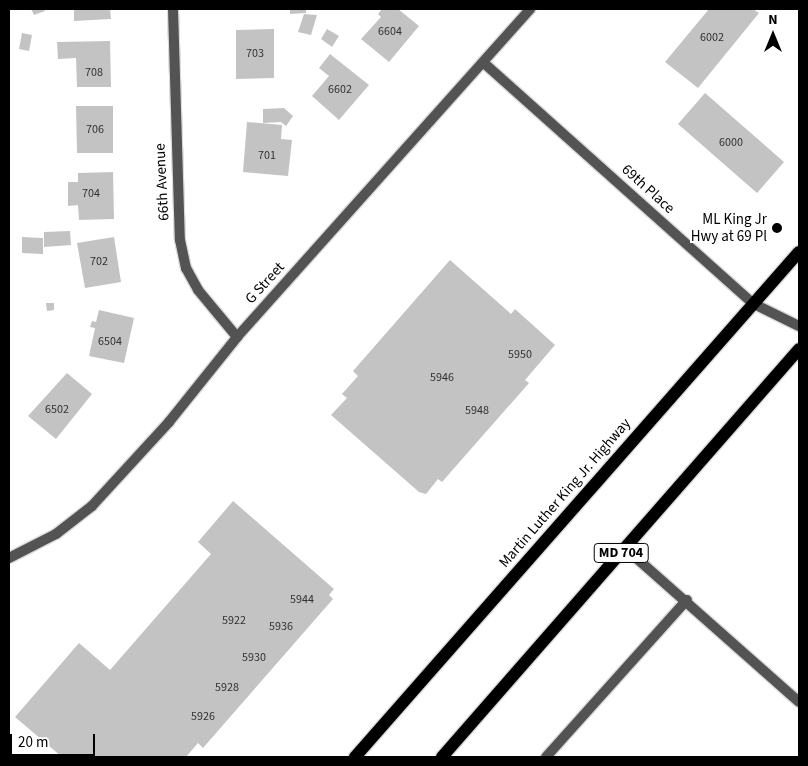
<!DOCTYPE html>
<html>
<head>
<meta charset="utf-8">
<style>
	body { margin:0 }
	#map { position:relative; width:808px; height:766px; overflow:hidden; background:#fff; font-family:"Source Sans 3",sans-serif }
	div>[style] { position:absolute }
	.building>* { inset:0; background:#c3c3c3 }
	.roads { filter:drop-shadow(1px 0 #dbdbdb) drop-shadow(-1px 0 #dbdbdb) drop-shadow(0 1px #dbdbdb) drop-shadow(0 -1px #dbdbdb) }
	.lane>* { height:10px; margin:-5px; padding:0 5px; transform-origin:5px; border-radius:5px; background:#535353 }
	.street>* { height:10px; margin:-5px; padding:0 5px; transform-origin:5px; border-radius:5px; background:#535353 }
	.primary>* { height:12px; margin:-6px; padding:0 6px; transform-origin:6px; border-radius:6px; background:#000 }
	.dots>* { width:14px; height:14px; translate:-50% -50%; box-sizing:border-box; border:2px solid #fff; border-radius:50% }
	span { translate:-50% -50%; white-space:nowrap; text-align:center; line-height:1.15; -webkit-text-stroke:4px #fff; paint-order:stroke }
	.number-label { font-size:12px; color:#313131 }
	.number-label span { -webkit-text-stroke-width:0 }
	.shield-label span { padding:1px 4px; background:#fff; border:1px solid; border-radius:4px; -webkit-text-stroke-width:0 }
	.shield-label { font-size:14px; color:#000; font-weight:700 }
	.street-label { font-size:15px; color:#000 }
	.poi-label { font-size:15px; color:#000 }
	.right { translate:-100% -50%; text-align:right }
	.frame { position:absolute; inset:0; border:10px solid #000; pointer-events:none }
	.north { position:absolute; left:748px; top:10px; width:50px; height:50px; -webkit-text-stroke:4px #fff; paint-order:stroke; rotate:0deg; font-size:14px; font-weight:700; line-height:20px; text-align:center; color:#000 }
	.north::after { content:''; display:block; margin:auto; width:18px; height:22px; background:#000; clip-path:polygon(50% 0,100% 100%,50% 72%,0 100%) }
	.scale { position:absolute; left:10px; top:734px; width:85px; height:22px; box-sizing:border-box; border:2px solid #000; border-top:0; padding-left:6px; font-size:15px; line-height:18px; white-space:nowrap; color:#000; -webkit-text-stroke:4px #fff; paint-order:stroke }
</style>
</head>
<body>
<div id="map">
	<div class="building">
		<i style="clip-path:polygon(31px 9px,44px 9px,45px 11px,34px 15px)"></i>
		<i style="clip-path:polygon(74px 9px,110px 9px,111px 19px,74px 21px)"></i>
		<i style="clip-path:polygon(290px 9px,306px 9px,306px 13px,290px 14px)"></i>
		<i style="clip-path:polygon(382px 9px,398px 9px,419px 26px,389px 62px,361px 39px,381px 17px,378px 14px)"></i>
		<i style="clip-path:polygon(709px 9px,753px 9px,759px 13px,698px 88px,665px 62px)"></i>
		<i style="clip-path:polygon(304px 14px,317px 15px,311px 35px,298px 32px)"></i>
		<i style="clip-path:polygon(274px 29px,274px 78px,236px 79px,236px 30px)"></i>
		<i style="clip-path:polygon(327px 29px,339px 36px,332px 47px,321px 39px)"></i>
		<i style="clip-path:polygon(22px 33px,32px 35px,29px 51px,19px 49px)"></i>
		<i style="clip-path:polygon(110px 41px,111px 87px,77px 87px,76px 58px,58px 59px,57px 42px)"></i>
		<i style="clip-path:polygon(330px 54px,369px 85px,339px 120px,312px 96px,329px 76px,319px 68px)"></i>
		<i style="clip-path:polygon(705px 93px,784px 162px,757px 193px,678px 124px)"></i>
		<i style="clip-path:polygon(76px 106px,113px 106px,113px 153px,77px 153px)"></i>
		<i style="clip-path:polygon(284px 108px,293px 116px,286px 126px,281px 122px,263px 123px,263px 109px)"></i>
		<i style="clip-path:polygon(247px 122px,282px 125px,281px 139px,292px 140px,288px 176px,243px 172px)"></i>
		<i style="clip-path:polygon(113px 172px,114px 219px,79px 220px,78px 205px,68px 206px,68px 182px,78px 182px,78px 173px)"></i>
		<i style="clip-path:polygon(70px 231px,71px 245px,44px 247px,44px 232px)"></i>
		<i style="clip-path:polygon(22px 237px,43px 238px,43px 254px,22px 253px)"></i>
		<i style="clip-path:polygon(114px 237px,121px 282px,85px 288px,77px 243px)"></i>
		<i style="clip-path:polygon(450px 260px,511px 314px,515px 309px,555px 345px,525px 380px,529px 383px,442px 482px,438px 479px,426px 494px,419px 492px,331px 415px,347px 398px,342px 394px,358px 376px,353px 371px)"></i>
		<i style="clip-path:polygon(46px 303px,54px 303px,54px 310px,47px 311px)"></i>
		<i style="clip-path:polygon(99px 310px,134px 318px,124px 363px,89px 356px,95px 328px,90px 327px,92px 321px,96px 322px)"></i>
		<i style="clip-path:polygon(67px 373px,92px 394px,56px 439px,28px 416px)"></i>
		<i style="clip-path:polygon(233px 501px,334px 589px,329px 595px,333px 599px,203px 748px,198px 743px,186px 757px,62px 757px,15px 717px,79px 643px,110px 670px,211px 554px,198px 542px)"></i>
	</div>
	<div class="roads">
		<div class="lane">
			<i style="left:625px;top:548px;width:232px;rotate:41.5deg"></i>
			<i style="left:546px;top:757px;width:211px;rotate:-48.1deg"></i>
		</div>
		<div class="street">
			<i style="left:173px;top:9px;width:231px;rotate:88.3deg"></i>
			<i style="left:180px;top:240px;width:29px;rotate:78deg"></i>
			<i style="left:186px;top:268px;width:25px;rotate:61deg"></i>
			<i style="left:198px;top:290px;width:61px;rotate:50.3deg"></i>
			<i style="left:484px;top:63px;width:362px;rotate:41.8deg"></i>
			<i style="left:754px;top:304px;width:50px;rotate:26.1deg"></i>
			<i style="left:9px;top:558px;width:53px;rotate:-27.1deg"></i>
			<i style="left:56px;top:534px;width:46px;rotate:-37.9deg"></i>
			<i style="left:92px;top:506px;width:114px;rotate:-47.5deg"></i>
			<i style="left:169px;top:422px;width:109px;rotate:-51.3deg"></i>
			<i style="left:237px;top:337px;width:440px;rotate:-48.2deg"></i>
		</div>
		<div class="primary">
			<i style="left:355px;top:757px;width:672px;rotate:-48.68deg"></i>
			<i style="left:442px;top:757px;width:542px;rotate:-48.81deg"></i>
		</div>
	</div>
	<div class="dots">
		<i style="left:777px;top:228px;background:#000"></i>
	</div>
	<div class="number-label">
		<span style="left:390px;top:32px">6604</span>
		<span style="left:712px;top:38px">6002</span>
		<span style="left:255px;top:54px">703</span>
		<span style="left:94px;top:73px">708</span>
		<span style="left:340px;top:90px">6602</span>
		<span style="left:95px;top:130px">706</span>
		<span style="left:731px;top:143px">6000</span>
		<span style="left:267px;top:156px">701</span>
		<span style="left:91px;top:194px">704</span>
		<span style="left:99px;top:262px">702</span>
		<span style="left:110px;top:342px">6504</span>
		<span style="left:520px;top:355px">5950</span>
		<span style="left:442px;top:378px">5946</span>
		<span style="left:57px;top:410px">6502</span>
		<span style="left:477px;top:411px">5948</span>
		<span style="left:302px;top:600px">5944</span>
		<span style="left:234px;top:621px">5922</span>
		<span style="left:281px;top:627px">5936</span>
		<span style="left:254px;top:658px">5930</span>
		<span style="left:227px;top:688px">5928</span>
		<span style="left:203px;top:717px">5926</span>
	</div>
	<div class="shield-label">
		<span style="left:621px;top:553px">MD 704</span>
	</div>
	<div class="street-label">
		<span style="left:162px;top:182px;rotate:-93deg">66th Avenue</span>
		<span style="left:648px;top:189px;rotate:42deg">69th Place</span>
		<span style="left:265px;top:283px;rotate:-48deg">G Street</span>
		<span style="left:565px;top:493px;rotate:-49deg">Martin Luther King Jr. Highway</span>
	</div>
	<div class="poi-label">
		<span class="right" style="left:767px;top:228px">ML King Jr<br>Hwy at 69 Pl</span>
	</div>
	<div class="frame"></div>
	<div class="north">N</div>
	<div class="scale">20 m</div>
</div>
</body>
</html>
